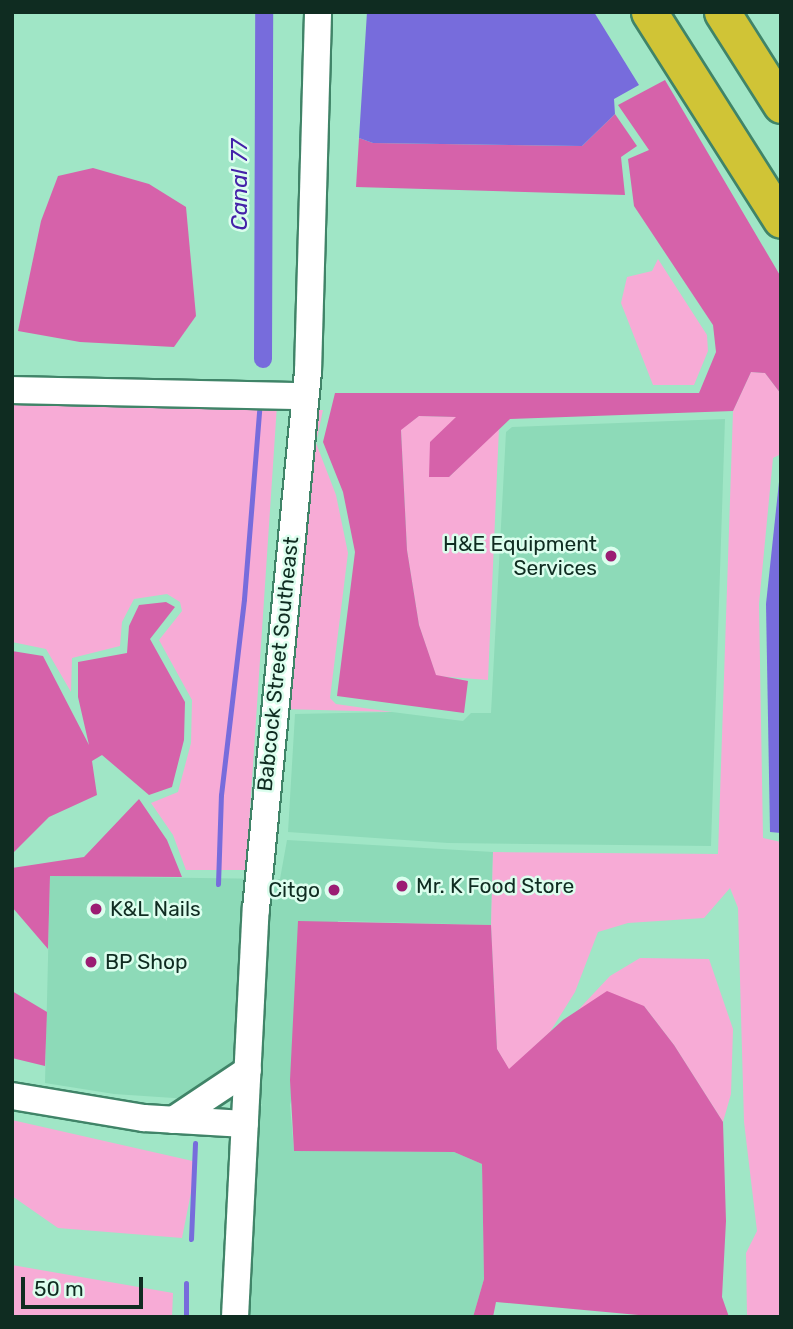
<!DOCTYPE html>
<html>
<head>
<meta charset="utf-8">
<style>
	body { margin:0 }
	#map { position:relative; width:793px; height:1329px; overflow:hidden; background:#a0e6c6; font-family:Rubik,sans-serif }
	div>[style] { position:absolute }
	.built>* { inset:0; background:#8ddab8 }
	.green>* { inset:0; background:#f7abd6 }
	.forest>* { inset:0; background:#d662aa }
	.water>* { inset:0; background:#776cdc }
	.stream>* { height:5px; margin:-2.5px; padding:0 2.5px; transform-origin:2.5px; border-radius:2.5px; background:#776cdc }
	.canal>* { height:18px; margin:-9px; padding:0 9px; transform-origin:9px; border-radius:9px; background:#776cdc }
	.roads { filter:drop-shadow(2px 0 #408468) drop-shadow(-2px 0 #408468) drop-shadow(0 2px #408468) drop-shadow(0 -2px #408468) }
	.secondary>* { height:26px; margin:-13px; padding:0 13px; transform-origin:13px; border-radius:13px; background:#fff }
	.highway>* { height:35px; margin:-17.5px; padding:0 17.5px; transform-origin:17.5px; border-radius:17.5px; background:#d0c436 }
	.dots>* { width:19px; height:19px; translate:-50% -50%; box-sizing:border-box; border:4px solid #dcfeee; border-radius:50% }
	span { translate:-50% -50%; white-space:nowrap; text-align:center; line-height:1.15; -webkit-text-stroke:5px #dcfeee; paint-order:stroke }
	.poi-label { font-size:21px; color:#0f2c21 }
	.right { translate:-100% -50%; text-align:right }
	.left { translate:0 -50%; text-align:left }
	.street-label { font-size:21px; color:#0f2c21 }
	.water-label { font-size:23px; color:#4422a9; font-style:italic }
	.frame { position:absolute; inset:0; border:14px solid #0f2c21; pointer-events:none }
	.scale { position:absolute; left:21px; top:1277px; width:122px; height:32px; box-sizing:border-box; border:4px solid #0f2c21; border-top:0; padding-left:9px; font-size:21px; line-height:24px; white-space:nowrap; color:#0f2c21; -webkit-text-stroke:5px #dcfeee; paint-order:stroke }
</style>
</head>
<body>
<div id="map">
	<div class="built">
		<i style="clip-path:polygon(725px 419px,711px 846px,448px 843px,288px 832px,295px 714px,392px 712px,463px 721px,471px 713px,491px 713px,506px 432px,512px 427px)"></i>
		<i style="clip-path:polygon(287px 840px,493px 852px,491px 925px,338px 921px,290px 1105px,294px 1151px,454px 1152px,482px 1164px,484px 1279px,473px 1317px,240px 1317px,256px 1123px,262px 1104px,114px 1094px,45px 1083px,50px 876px,280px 879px)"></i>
	</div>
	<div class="green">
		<i style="clip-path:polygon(658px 259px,707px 335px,708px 351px,694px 385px,653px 385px,621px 303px,627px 277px,652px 271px)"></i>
		<i style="clip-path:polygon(751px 372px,765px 373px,781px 394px,781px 454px,773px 458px,759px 604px,763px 838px,781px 842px,781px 1317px,747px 1316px,746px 1253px,757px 1231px,744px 1122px,738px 908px,730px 888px,704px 918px,628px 923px,598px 932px,575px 992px,550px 1032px,509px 1070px,497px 1049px,491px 925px,493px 852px,718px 854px,733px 411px)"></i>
		<i style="clip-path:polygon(12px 399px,277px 405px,246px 870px,186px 870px,173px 835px,151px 803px,178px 792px,191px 743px,192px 700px,159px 640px,182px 611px,180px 602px,167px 594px,134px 599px,122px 622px,120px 646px,72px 658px,71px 692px,46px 649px,12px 642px)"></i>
		<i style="clip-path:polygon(312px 410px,323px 410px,316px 443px,336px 495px,348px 553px,330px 698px,336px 704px,392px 712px,282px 709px)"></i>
		<i style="clip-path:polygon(419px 416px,457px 417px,449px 477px,499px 428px,488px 680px,436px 676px,419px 625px,407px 550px,401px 429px)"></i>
		<i style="clip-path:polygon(640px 958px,709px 959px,733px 1029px,731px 1094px,723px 1122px,674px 1045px,644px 1006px,579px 1009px,610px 976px)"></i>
		<i style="clip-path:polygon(12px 1120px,197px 1162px,182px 1238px,58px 1228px,12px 1196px)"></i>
		<i style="clip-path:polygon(12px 1265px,173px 1293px,172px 1317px,12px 1317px)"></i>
	</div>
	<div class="forest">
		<i style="clip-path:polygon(665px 80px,781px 277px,781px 394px,765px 373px,751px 372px,733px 411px,510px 419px,449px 477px,429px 477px,430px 442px,456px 417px,419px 416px,401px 430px,407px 550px,419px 625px,436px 675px,468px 681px,464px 713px,337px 696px,355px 552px,343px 492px,323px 442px,335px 393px,699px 393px,716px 352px,713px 325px,634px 206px,628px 159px,649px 150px,618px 105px)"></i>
		<i style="clip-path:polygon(615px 114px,637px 146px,621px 157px,625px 195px,356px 187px,359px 138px,373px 143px,582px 146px)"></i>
		<i style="clip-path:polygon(93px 168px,149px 184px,186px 207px,196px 316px,174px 347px,80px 342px,18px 331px,41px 221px,58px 176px)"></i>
		<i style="clip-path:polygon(166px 602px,175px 607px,150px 639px,185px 702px,184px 740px,172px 787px,149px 795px,102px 755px,92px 761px,97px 795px,49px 817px,12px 854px,12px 651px,43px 656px,89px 745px,78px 697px,78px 662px,127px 653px,129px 626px,139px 605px)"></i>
		<i style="clip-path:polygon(139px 799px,167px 840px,182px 877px,50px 876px,48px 949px,12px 907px,12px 868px,84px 857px)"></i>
		<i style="clip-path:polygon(298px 921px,491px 925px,497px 1049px,509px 1069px,563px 1020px,607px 991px,644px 1006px,674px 1045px,723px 1122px,726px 1221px,722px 1297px,729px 1317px,660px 1317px,496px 1302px,493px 1317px,473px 1317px,484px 1279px,482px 1164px,454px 1152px,294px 1151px,290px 1080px)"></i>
		<i style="clip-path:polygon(12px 991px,47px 1012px,45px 1066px,12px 1058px)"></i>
	</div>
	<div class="water">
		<i style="clip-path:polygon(367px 12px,594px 12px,639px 85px,614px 99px,615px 114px,582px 146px,373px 143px,359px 138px)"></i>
		<i style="clip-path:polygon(781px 463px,781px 833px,770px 832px,766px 604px)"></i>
	</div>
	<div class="stream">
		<i style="left:218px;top:884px;width:89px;rotate:-88.1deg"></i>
		<i style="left:221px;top:795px;width:197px;rotate:-83.3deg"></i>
		<i style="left:244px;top:599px;width:189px;rotate:-85.4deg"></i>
		<i style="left:191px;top:1239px;width:96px;rotate:-87.6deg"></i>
		<i style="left:186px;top:1283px;width:34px;rotate:90deg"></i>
	</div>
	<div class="canal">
		<i style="left:263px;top:359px;width:347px;rotate:-89.8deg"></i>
	</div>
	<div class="roads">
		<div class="secondary">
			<i style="left:12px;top:390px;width:293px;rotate:1.2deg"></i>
			<i style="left:12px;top:1096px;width:134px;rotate:9.5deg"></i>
			<i style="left:144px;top:1118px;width:101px;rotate:3.4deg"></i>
			<i style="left:173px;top:1120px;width:90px;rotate:-33.7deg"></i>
			<i style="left:235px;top:1317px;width:409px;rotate:-87.1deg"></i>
			<i style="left:256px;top:909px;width:540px;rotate:-84.47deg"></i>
			<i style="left:308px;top:372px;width:360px;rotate:-88.4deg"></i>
		</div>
		<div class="highway">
			<i style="left:649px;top:12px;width:246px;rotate:57.6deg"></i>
			<i style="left:722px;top:12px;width:110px;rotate:57.6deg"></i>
		</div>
	</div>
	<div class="dots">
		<i style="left:611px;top:556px;background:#9b1d73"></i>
		<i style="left:402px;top:886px;background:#9b1d73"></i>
		<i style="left:334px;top:890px;background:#9b1d73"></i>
		<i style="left:96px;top:909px;background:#9b1d73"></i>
		<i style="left:91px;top:962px;background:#9b1d73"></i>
	</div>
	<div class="poi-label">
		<span class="right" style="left:597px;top:556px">H&amp;E Equipment<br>Services</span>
		<span class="left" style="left:416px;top:886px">Mr. K Food Store</span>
		<span class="right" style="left:320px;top:890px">Citgo</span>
		<span class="left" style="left:110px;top:909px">K&amp;L Nails</span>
		<span class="left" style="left:105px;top:962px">BP Shop</span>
	</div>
	<div class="street-label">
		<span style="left:278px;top:664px;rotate:-84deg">Babcock Street Southeast</span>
	</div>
	<div class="water-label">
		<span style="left:239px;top:185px;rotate:-90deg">Canal 77</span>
	</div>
	<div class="frame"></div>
	<div class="scale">50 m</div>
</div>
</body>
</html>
